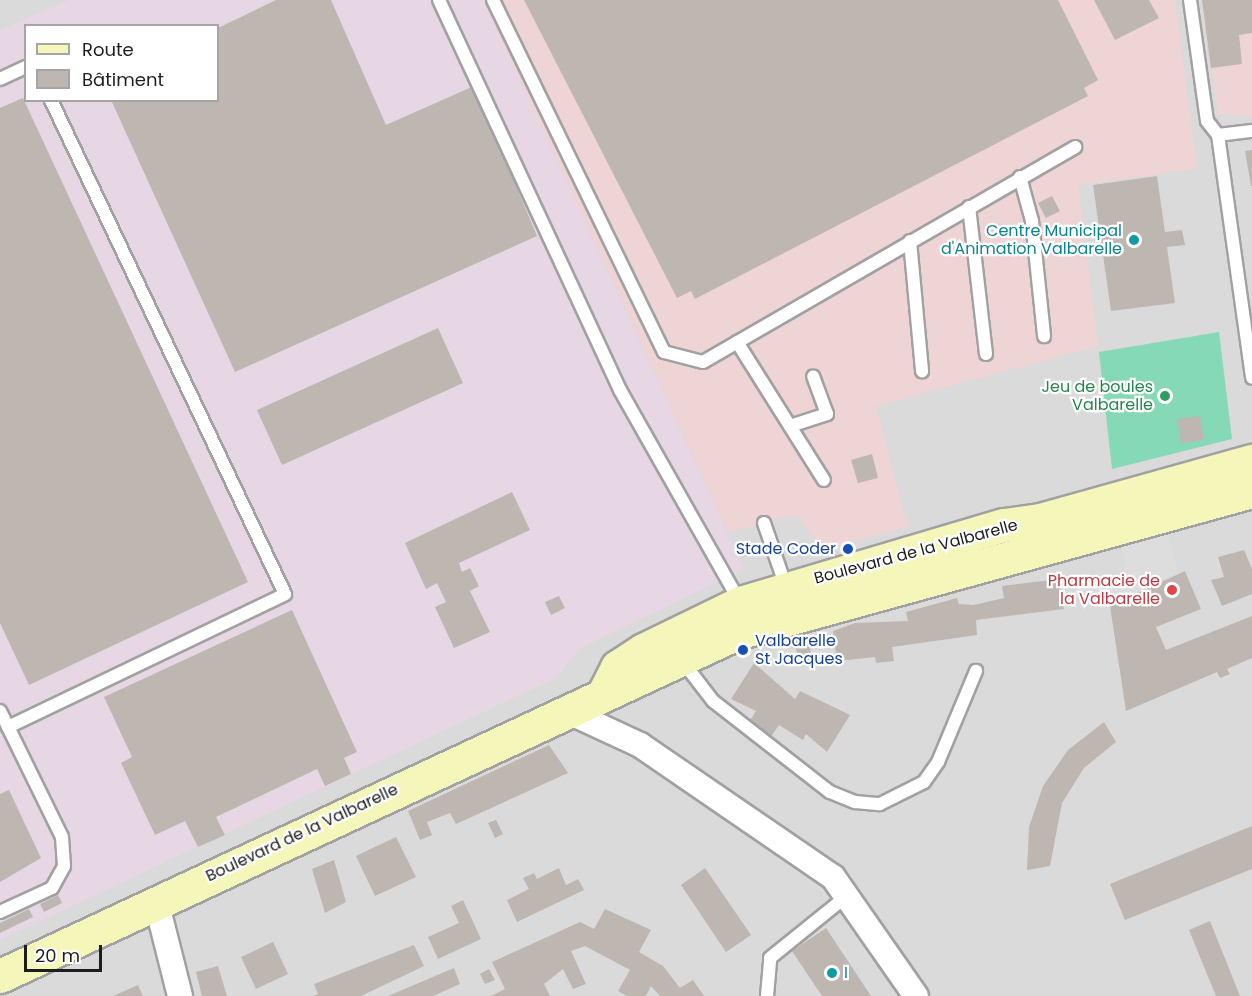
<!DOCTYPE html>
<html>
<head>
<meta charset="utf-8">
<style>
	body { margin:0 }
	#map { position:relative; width:1252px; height:996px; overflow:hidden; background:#eeeae4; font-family:Poppins,sans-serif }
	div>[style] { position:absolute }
	.residential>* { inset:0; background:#dbdada }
	.commercial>* { inset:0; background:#eed4d4 }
	.industrial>* { inset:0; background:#e7d6e4 }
	.pitch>* { inset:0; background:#86d9b6 }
	.parking>* { inset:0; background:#ddd }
	.building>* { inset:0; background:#beb6b1 }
	.roads { filter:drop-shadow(2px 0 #a1a1a1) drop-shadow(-2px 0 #a1a1a1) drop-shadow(0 2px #a1a1a1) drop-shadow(0 -2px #a1a1a1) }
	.lane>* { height:12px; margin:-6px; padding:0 6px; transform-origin:6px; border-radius:6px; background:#fff }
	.street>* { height:24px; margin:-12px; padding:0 12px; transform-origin:12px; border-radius:12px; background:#fff }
	.secondary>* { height:33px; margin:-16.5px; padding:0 16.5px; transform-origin:16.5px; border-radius:16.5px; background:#f5f6ba }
	.dots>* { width:16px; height:16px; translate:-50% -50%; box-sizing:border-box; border:3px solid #fff; border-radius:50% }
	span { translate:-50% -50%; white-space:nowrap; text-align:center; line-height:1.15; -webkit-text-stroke:4.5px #fff; paint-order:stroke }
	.culture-label { font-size:16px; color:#0d838f }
	.right { translate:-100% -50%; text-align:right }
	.left { translate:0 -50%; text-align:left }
	.leisure-label { font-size:16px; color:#27864d }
	.transit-label { font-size:16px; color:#164399 }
	.street-label { font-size:16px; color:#1d1d1d }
	.health-label { font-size:16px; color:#be3a42 }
	.legend { position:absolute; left:24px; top:24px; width:195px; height:78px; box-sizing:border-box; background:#fff; border:2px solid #a5a5a5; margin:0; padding:8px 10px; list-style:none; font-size:18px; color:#1d1d1d }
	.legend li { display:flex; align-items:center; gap:12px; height:30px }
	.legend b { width:30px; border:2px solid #a5a5a5 }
	.scale { position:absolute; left:24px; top:945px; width:78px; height:27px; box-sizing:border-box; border:3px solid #1d1d1d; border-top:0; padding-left:8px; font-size:18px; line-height:21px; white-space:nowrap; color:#1d1d1d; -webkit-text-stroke:4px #fff; paint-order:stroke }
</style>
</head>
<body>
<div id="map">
	<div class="residential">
		<i style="clip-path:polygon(evenodd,0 0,1252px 0,1252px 996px,0 996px,0 0,26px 26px,218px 26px,218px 100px,26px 100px,26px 26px)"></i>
	</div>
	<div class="commercial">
		<i style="clip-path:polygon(483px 0,1175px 0,1197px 169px,1078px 185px,1098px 346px,876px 406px,908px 527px,834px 546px,818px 543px,797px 515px,728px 532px)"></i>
		<i style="clip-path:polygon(1202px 0,1252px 0,1252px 117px,1218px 114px)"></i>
	</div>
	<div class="industrial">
		<i style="clip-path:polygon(evenodd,69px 0,483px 0,744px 569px,579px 649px,558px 677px,0 940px,0 30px,69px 0,26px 26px,218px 26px,218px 100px,26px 100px,26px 26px)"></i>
	</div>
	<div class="pitch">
		<i style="clip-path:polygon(1219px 332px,1232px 439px,1112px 469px,1099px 352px)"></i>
	</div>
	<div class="parking">
		<i style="clip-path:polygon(1168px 534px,1178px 572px,1102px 609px,1093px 584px,1128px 573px,1121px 547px)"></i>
	</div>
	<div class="building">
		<i style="clip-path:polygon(276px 0,331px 0,386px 125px,474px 86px,537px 236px,235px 372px,111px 100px,218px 100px,218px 28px)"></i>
		<i style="clip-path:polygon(524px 0,1058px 0,1098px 80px,1084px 88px,1088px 96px,695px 299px,691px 291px,677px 298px)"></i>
		<i style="clip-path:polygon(1094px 0,1149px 0,1159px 18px,1115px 40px)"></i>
		<i style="clip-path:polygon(1202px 0,1252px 0,1252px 33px,1239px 35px,1242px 64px,1211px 68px)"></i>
		<i style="clip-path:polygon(23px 98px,248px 582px,29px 685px,0 623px,0 108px)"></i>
		<i style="clip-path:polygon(1252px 150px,1252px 186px,1251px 186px,1245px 151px)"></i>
		<i style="clip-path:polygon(1157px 176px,1165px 232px,1182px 230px,1185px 245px,1167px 247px,1175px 303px,1111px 311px,1093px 185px)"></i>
		<i style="clip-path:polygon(1052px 196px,1060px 211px,1046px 218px,1038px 203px)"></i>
		<i style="clip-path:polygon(438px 328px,463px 383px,282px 465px,257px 410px)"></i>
		<i style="clip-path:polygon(1200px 416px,1204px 440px,1181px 443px,1177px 419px)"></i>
		<i style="clip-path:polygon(872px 454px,878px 478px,858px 483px,851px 460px)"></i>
		<i style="clip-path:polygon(512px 492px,530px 530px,459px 563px,462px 572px,470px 568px,479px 586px,470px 591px,490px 632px,454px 648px,435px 607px,446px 602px,437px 583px,426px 589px,405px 543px)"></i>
		<i style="clip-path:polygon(1244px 550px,1252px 569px,1252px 594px,1222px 606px,1211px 580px,1224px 577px,1218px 557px)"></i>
		<i style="clip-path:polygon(1185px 571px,1201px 609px,1156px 627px,1166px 650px,1252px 616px,1252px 658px,1227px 669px,1230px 674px,1220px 678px,1217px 672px,1126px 711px,1110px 606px)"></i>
		<i style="clip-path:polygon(1060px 579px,1064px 609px,976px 620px,977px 635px,892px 647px,894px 661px,876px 663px,875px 657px,837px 661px,833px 631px,855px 623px,908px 621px,906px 612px,957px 598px,959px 604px,974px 605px,1004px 598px,1002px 586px)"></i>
		<i style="clip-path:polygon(559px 596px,565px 608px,551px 615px,545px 602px)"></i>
		<i style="clip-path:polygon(292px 610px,357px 752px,344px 758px,351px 774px,325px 786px,317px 769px,216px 817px,225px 835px,198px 847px,185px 821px,155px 835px,121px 763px,132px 757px,104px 697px)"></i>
		<i style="clip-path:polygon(805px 633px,813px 659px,801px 664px,792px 637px)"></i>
		<i style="clip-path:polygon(754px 663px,795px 699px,800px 691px,850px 715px,827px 752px,806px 734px,803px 740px,779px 725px,770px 738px,748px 724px,756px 711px,731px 699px)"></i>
		<i style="clip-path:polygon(1104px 722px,1116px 742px,1084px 768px,1062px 803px,1050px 866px,1027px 870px,1029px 827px,1043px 786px,1068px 750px)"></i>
		<i style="clip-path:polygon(549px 745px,568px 773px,456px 824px,450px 813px,427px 822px,432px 835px,420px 840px,408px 811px)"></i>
		<i style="clip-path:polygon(9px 790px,41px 858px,0 882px,0 794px)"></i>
		<i style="clip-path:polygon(496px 820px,503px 834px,495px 838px,488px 823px)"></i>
		<i style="clip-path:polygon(1252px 826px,1252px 869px,1125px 920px,1110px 884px)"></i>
		<i style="clip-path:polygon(396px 837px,416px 877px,375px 896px,356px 856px)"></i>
		<i style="clip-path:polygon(334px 860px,346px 902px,325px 913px,312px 869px)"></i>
		<i style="clip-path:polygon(559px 868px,566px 885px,578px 879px,584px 890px,517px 922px,507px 900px,529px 889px,523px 878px,534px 873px,537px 879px)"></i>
		<i style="clip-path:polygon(705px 868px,751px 935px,726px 952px,681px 885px)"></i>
		<i style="clip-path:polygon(58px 895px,62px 903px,44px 912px,40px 904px)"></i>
		<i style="clip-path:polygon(463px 900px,481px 939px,438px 959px,428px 937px,459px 923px,451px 906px)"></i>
		<i style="clip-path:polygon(29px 909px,33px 917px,0 933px,0 923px)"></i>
		<i style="clip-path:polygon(605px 909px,651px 930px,639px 952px,663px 966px,680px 988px,693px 980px,704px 996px,660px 996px,651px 986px,646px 996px,627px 996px,618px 991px,630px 970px,585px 946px,571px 951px,586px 984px,573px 989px,563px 969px,544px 984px,550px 996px,491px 996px,505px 989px,492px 962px,580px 922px,594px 929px)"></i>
		<i style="clip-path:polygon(1210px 921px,1240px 996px,1216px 996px,1189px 930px)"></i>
		<i style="clip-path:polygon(826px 928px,871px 996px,822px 996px,792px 951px)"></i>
		<i style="clip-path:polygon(273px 942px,288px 974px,256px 989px,241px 957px)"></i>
		<i style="clip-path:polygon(414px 945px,424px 966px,361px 996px,314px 996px,318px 994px,314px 984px)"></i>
		<i style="clip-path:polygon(218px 966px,227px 996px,202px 996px,196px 972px)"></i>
		<i style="clip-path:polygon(454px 968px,460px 984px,433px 996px,388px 996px)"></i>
		<i style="clip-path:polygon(489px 969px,495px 980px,485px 984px,480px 974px)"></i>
		<i style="clip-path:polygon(138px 985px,143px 996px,113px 996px)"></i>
	</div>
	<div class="roads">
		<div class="lane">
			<i style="left:439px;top:0;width:430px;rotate:65.1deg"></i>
			<i style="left:620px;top:390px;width:244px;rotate:60.5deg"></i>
			<i style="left:493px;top:0;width:391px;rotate:64.1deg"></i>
			<i style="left:664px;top:352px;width:40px;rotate:14.4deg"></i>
			<i style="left:703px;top:362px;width:430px;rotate:-30deg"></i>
			<i style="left:1190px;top:0;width:122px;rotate:82deg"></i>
			<i style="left:1207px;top:121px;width:18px;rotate:52deg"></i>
			<i style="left:1218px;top:135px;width:245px;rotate:82deg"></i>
			<i style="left:0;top:79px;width:29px;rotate:-25deg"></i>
			<i style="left:1218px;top:135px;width:34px;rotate:-7deg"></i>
			<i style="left:1020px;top:177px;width:46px;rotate:74.7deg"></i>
			<i style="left:1032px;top:221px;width:116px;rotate:84deg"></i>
			<i style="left:969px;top:207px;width:148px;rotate:83.4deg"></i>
			<i style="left:910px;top:241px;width:131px;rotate:84.7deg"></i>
			<i style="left:737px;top:342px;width:163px;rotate:57.8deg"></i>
			<i style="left:790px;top:426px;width:39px;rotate:-18deg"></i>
			<i style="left:827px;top:414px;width:40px;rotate:-110.2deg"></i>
			<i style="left:764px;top:523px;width:68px;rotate:71deg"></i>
			<i style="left:683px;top:662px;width:49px;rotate:52.4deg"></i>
			<i style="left:713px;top:701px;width:148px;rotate:37.9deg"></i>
			<i style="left:830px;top:792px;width:27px;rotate:22deg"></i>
			<i style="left:855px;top:802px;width:25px;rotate:5deg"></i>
			<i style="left:880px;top:804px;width:49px;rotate:-26.6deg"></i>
			<i style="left:924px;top:782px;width:24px;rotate:-55deg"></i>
			<i style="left:938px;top:762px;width:99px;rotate:-67.3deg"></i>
			<i style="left:0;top:711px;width:18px;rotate:63deg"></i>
			<i style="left:0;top:912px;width:57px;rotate:-24.8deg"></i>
			<i style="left:52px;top:888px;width:25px;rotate:-61deg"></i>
			<i style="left:64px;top:866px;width:29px;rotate:-94deg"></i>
			<i style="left:62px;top:837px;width:123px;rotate:-116.1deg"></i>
			<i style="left:8px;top:727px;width:307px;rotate:-25.6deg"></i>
			<i style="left:285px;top:594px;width:547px;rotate:-115.35deg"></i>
			<i style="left:767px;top:996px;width:38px;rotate:-85deg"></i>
			<i style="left:770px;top:958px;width:100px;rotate:-38.9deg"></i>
		</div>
		<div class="street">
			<i style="left:567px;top:711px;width:81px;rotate:25deg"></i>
			<i style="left:640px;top:745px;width:234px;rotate:34.4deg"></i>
			<i style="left:833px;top:877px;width:145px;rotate:55.1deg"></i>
			<i style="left:156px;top:901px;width:98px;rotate:75.8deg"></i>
		</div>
		<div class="secondary">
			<i style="left:605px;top:691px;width:27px;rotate:-63deg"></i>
			<i style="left:617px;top:667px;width:31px;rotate:-33deg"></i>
			<i style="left:643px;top:650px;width:108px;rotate:-25.9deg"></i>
			<i style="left:740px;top:603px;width:275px;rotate:-16.5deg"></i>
			<i style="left:1004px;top:525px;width:36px;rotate:-8deg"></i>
			<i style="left:1040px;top:520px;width:220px;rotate:-15.6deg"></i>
			<i style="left:0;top:976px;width:813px;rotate:-24.96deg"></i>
			<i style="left:737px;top:633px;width:534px;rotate:-15.42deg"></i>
		</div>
	</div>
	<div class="dots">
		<i style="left:1134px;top:240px;background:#0f9aa8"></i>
		<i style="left:1165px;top:396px;background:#2e9e5b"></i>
		<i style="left:848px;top:549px;background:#1a4fb4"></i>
		<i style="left:1172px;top:590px;background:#e0444e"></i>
		<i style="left:743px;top:650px;background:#1a4fb4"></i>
		<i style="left:832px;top:973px;background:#0f9aa8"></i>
	</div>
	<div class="culture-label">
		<span class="right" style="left:1122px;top:240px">Centre Municipal<br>d'Animation Valbarelle</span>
		<span class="left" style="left:844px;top:973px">I</span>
	</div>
	<div class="leisure-label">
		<span class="right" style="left:1153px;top:396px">Jeu de boules<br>Valbarelle</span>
	</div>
	<div class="transit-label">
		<span class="right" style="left:836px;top:549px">Stade Coder</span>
		<span class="left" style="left:755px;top:650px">Valbarelle<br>St Jacques</span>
	</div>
	<div class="street-label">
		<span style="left:916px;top:552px;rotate:-15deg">Boulevard de la Valbarelle</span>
		<span style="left:302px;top:833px;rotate:-25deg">Boulevard de la Valbarelle</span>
	</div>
	<div class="health-label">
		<span class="right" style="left:1160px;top:590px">Pharmacie de<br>la Valbarelle</span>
	</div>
	<ul class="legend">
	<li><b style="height:8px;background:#f5f6ba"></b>Route</li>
	<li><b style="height:16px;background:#beb6b1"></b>Bâtiment</li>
	</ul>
	<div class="scale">20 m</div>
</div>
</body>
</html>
